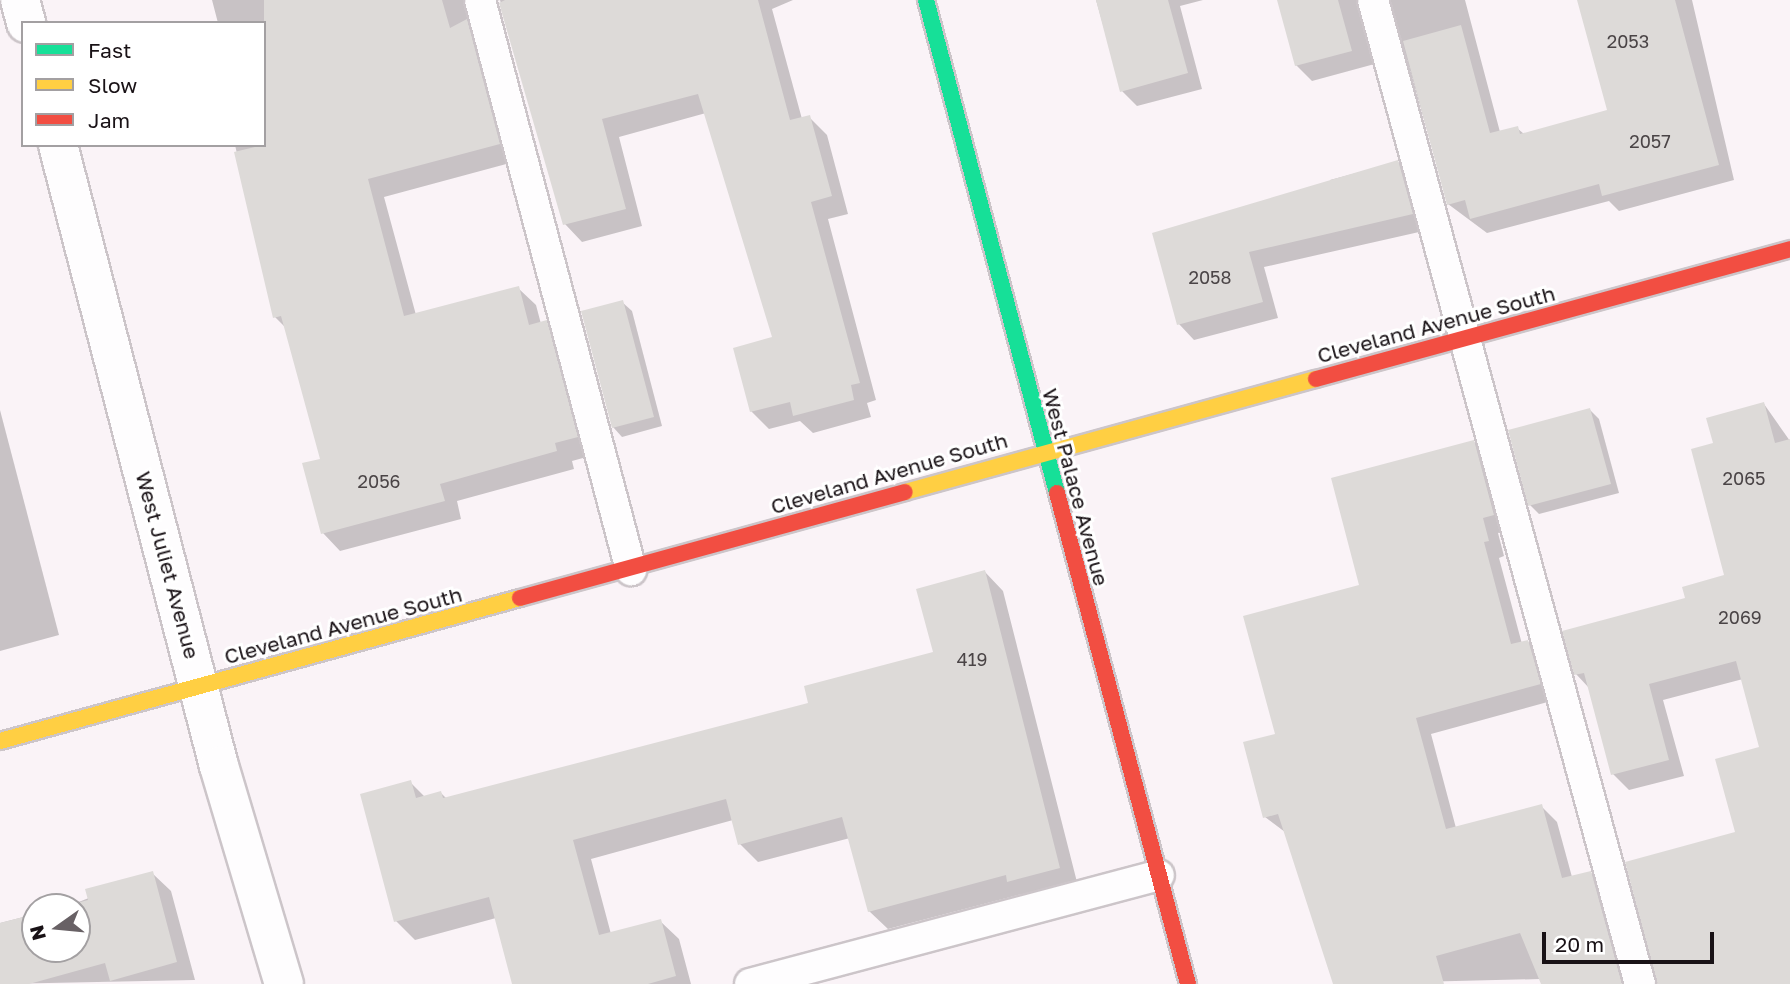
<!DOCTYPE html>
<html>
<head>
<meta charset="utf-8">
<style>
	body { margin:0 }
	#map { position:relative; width:1790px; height:984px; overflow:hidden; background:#faf3f7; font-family:"Golos Text",sans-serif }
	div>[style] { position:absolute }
	.shadow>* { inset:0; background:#0003 }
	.building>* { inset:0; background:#dddad8 }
	.roads { filter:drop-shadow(2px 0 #ccc5c9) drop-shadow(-2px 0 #ccc5c9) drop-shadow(0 2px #ccc5c9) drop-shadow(0 -2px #ccc5c9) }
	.lane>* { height:30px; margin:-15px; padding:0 15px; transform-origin:15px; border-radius:15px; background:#fefdfe }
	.street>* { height:38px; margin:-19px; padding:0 19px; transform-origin:19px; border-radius:19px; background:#fefdfe }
	.fast>* { height:16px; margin:-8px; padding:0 8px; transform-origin:8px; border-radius:8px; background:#16e098 }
	.slow>* { height:16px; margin:-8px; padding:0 8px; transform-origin:8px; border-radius:8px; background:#ffcf43 }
	.jam>* { height:16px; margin:-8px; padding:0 8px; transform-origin:8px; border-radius:8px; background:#f24e42 }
	span { translate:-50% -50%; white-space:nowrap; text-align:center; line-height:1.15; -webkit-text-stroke:6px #fff; paint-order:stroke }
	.number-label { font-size:18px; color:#4a4446 }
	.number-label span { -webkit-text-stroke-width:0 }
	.street-label { font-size:21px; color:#191216 }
	.legend { position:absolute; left:21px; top:21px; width:245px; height:126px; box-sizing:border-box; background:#fff; border:2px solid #a3a0a2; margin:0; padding:9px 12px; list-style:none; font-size:21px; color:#191216 }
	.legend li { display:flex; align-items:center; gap:14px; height:35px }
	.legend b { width:35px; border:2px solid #a3a0a2 }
	.north { position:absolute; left:21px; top:893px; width:70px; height:70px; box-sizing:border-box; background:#fff; border:2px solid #a3a0a2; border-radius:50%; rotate:255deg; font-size:19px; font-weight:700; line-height:28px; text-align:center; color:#191216 }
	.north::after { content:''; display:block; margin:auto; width:24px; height:32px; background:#686165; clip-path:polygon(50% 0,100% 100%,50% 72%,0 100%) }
	.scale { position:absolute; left:1542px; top:932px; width:172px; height:32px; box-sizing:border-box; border:4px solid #191216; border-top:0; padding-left:9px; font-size:21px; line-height:24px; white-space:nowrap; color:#191216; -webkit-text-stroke:5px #fff; paint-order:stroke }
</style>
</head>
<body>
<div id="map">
	<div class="shadow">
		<i style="clip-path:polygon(212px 0,793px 0,772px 9px,802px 119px,809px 117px,827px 135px,848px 214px,828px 219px,876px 400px,867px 403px,871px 417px,813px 433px,800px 421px,769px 429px,751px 411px,775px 339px,706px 113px,619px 137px,642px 226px,582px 242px,565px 224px,500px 0,485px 4px,517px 161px,384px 197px,416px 315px,518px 288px,536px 305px,541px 324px,564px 340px,594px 455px,572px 461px,574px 469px,457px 501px,461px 519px,340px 551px,323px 533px,322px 460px,287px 329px,275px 317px,235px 145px,264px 145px,264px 23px,218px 23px)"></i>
		<i style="clip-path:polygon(1096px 0,1203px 0,1180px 6px,1202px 89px,1137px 106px,1122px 91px)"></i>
		<i style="clip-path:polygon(1279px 0,1382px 0,1382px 62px,1312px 81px,1296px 65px)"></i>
		<i style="clip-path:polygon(1390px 0,1465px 0,1500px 132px,1517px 128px,1524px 134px,1609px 112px,1579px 0,1692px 0,1734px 180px,1619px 211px,1609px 201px,1487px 233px,1448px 204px)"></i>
		<i style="clip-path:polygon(1398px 162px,1414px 178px,1428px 230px,1264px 267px,1278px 318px,1194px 340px,1179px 324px,1154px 234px,1332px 187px,1330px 180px)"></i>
		<i style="clip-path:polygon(622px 302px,632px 311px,662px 426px,622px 437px,613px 427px)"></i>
		<i style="clip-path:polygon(1764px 404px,1790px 441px,1790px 984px,1657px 984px,1737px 833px,1761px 748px,1743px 679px,1663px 700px,1684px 776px,1629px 790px,1613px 774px,1590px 689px,1576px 674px,1726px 577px,1715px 445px)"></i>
		<i style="clip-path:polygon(0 410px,59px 635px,0 651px)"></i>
		<i style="clip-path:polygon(1590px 410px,1599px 419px,1619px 493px,1539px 514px,1530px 505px)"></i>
		<i style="clip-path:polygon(1474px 442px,1490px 458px,1509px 530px,1498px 533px,1504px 556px,1499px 558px,1522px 644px,1528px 642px,1544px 658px,1555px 700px,1431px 734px,1456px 828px,1541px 806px,1557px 822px,1572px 877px,1591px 873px,1607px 889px,1633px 984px,1541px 979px,1335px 984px,1285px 832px,1265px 817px,1277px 735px,1362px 586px)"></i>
		<i style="clip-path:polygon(985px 572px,1003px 591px,1078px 886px,1028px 900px,1022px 894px,888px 929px,869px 911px,850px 838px,758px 862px,740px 844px,733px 820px,591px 859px,611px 934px,660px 921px,679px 939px,691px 984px,514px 984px,496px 918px,415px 940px,396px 921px,410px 782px,425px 797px,441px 793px,447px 799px,810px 705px,935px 653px)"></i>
		<i style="clip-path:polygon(152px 873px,171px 891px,195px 980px,0 984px,0 923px,35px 914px,35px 949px,77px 949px,77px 907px,66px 907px)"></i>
	</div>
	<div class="building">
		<i style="clip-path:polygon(264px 0,442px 0,450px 28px,467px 19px,500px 144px,368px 179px,404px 316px,519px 286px,529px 325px,547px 320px,578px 437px,555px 443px,557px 451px,440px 484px,445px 501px,321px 534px,302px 463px,320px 459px,281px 316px,273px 318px,234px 152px,264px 145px)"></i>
		<i style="clip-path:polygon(505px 0,758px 0,790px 120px,810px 115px,832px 196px,811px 202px,860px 383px,851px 385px,854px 400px,793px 416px,790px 402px,750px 412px,733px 348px,772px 337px,698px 94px,602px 119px,626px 209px,563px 225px,499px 3px)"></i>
		<i style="clip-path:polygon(1096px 0,1168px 0,1188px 73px,1120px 92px)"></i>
		<i style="clip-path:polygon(1277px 0,1338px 0,1352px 51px,1295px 66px)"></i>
		<i style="clip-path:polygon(1577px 0,1675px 0,1719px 165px,1602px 196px,1599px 184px,1470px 219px,1465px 200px,1447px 205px,1403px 41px,1461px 25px,1490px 133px,1518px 126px,1520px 134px,1607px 110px)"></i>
		<i style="clip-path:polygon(1398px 160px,1413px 214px,1249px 252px,1263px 302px,1177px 325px,1152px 233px)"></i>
		<i style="clip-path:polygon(623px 300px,654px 417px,612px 428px,581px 311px)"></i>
		<i style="clip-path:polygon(1764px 402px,1775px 443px,1790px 439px,1790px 984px,1657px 984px,1625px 862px,1735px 832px,1715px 759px,1759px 747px,1736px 661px,1649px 684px,1669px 760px,1611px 775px,1584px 673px,1574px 675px,1562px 631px,1685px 598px,1682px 587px,1724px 575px,1691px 449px,1713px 443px,1706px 418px)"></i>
		<i style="clip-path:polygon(1590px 408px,1611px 484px,1528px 506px,1508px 430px)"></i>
		<i style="clip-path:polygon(1474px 440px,1494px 515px,1483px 518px,1489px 541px,1484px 542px,1511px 644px,1528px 640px,1541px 684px,1416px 718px,1446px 829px,1542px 804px,1562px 878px,1591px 871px,1622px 984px,1541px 984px,1520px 933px,1436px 956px,1444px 984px,1333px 984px,1278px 814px,1263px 818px,1243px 742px,1275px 734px,1243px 616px,1359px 585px,1331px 478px)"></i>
		<i style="clip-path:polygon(985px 570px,1060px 868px,1007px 882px,1006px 875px,868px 912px,842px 817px,738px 845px,726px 799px,573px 840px,599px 935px,661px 919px,676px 976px,648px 984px,512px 984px,489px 897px,394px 922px,360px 794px,411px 780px,416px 798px,441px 791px,443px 798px,808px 703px,804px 686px,933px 652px,916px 589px)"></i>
		<i style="clip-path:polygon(153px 871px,177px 962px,110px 981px,105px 963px,29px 984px,0 984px,0 923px,35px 914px,35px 949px,77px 949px,77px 907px,62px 907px,88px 900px,85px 889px)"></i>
	</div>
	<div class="roads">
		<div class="lane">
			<i style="left:480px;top:0;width:590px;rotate:75.16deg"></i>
			<i style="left:1373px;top:0;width:1020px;rotate:74.82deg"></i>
			<i style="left:750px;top:984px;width:423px;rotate:-14.9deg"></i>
		</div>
		<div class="street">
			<i style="left:20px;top:0;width:24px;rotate:75deg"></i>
			<i style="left:58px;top:145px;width:642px;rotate:75.47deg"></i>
			<i style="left:219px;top:766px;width:227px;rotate:73.4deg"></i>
		</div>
		<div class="fast">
			<i style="left:926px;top:0;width:510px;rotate:75.12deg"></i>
		</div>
		<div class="slow">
			<i style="left:905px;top:492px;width:426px;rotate:-15.4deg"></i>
			<i style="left:0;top:741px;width:539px;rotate:-15.38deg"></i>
		</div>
		<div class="jam">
			<i style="left:1316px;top:379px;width:492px;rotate:-15.3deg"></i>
			<i style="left:1057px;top:493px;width:508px;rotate:75.06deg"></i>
			<i style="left:520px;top:598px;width:399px;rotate:-15.4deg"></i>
		</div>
	</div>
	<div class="number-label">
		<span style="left:1628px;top:41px">2053</span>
		<span style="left:1650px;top:141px">2057</span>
		<span style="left:1210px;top:277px">2058</span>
		<span style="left:1744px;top:478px">2065</span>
		<span style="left:379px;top:481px">2056</span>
		<span style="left:1740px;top:617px">2069</span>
		<span style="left:972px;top:659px">419</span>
	</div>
	<div class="street-label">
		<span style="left:1436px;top:324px;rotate:-15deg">Cleveland Avenue South</span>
		<span style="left:889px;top:473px;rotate:-16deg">Cleveland Avenue South</span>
		<span style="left:1076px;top:487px;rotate:75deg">West Palace Avenue</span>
		<span style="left:168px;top:565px;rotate:75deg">West Juliet Avenue</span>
		<span style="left:343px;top:625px;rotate:-15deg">Cleveland Avenue South</span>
	</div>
	<ul class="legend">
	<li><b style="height:9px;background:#16e098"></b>Fast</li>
	<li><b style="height:9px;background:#ffcf43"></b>Slow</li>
	<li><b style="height:9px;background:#f24e42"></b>Jam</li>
	</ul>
	<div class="north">N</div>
	<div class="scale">20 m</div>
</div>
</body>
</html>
